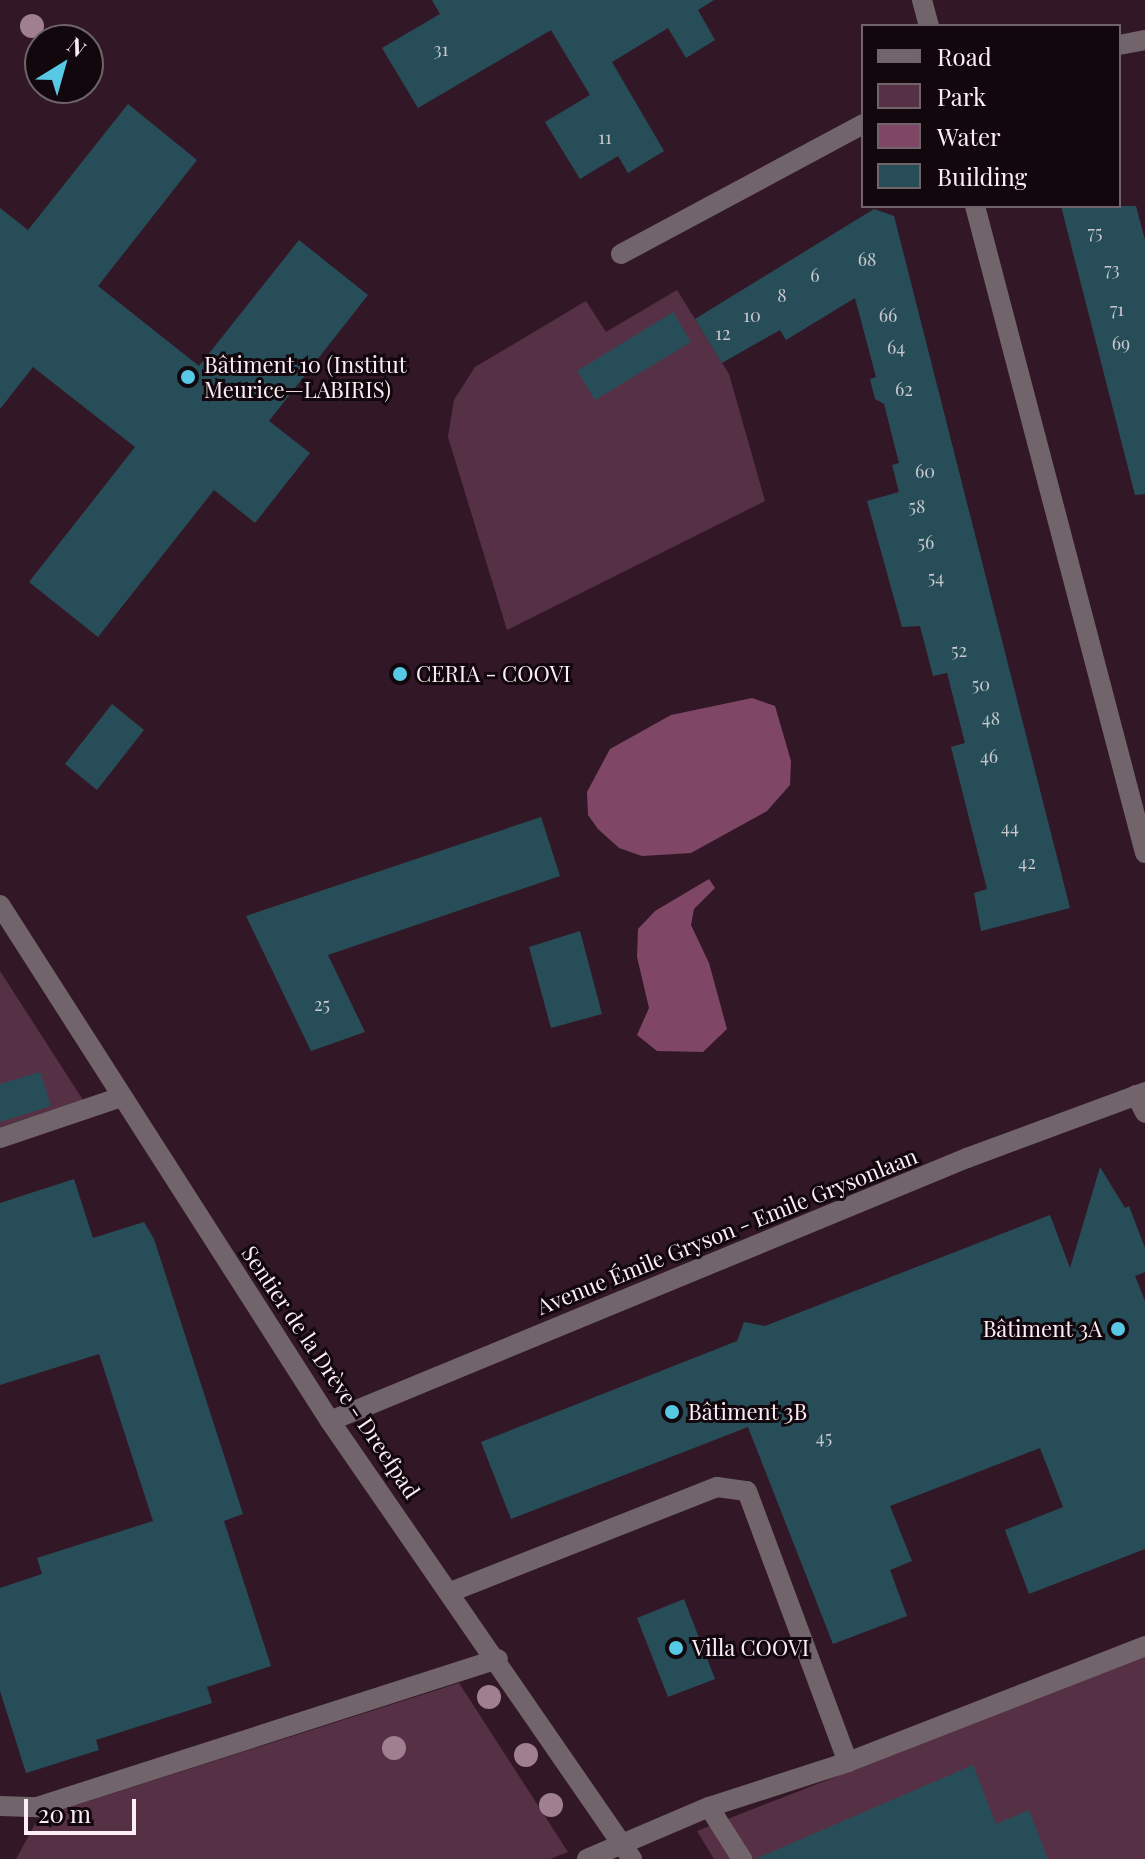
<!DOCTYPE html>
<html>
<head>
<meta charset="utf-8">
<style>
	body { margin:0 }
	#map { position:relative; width:1145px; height:1859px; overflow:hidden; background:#321826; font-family:"Playfair Display",serif }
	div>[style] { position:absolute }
	.green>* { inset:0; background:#563145 }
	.water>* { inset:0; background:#804666 }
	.building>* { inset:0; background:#274e58 }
	.minor>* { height:20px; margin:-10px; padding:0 10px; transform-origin:10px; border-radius:10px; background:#72646b }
	.trees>* { width:24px; height:24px; margin:-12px; border-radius:50%; background:#9f7f90 }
	.dots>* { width:22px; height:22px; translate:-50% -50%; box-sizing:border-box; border:4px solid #12070d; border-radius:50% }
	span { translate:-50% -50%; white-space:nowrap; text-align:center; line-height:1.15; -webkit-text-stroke:6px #12070d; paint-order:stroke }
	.number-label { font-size:18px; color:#c8c6ce }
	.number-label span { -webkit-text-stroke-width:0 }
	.poi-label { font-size:22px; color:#fdeef6 }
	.left { translate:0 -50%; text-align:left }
	.right { translate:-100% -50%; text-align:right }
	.street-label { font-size:22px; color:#fdeef6 }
	.legend { position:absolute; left:861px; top:24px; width:260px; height:184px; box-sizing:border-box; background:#12070d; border:2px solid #70636a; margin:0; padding:10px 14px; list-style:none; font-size:24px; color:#fdeef6 }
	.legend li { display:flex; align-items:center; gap:16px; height:40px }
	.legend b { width:40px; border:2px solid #70636a }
	.north { position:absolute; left:24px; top:24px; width:80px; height:80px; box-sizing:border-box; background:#12070d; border:2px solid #70636a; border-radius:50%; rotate:37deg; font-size:22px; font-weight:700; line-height:32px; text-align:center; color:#fdeef6 }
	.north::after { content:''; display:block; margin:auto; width:28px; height:36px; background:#58c9e4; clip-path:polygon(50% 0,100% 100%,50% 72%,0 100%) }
	.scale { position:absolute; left:24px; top:1799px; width:112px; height:36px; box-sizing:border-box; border:4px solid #fdeef6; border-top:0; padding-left:10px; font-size:24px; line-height:28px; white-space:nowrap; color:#fdeef6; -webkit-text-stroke:6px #12070d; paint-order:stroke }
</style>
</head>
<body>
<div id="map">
	<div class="green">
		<i style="clip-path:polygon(677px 290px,729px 374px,765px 501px,507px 630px,448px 437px,454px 400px,475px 367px,586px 301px,606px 332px)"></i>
		<i style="clip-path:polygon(0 971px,83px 1100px,0 1127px)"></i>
		<i style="clip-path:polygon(1145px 1656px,1145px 1859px,714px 1859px,697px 1831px)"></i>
		<i style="clip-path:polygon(459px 1683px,568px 1852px,550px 1859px,16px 1859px,39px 1817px)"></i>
	</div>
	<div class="water">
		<i style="clip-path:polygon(752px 698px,775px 706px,791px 761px,790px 785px,767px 811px,691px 853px,642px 856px,619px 848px,598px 829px,588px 815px,587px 792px,610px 749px,671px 715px)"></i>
		<i style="clip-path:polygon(709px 879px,715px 888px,694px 909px,691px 925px,709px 963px,727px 1029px,703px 1052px,657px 1051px,637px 1035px,649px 1008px,637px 957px,638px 929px,655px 911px)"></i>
	</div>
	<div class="building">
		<i style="clip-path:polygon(432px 0,714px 0,698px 10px,715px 40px,686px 58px,668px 28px,612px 62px,664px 151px,628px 173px,618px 156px,580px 179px,545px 122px,590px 95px,551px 30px,418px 108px,382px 48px,440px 14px)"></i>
		<i style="clip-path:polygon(128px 104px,197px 160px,98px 286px,199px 366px,299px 240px,368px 295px,269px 421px,310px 453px,255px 523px,214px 490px,98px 637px,29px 582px,135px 447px,33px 367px,0 409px,0 208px,28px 230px)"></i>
		<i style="clip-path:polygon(1061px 206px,1136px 206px,1145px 240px,1145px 494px,1135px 495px)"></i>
		<i style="clip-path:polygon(874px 209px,894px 216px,1070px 908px,981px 931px,974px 893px,987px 889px,951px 747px,965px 743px,947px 673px,933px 676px,920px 626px,902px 627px,867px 501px,899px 492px,892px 465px,899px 463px,884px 404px,875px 399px,870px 379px,876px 377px,855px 298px,786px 340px,780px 330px,722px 363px,695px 319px)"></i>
		<i style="clip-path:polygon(673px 312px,691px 342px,595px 400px,577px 371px)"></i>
		<i style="clip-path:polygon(112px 704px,144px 730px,97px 790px,65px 764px)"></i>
		<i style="clip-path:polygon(541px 817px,560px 876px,328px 955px,365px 1032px,311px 1051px,246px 916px)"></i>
		<i style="clip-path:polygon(580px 931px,602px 1014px,551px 1028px,529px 947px)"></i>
		<i style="clip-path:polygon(40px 1072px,51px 1106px,0 1122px,0 1084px)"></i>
		<i style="clip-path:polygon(1100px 1167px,1125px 1208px,1129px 1206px,1145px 1248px,1145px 1272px,1135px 1276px,1145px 1301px,1145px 1549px,1029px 1594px,1005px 1530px,1063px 1507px,1040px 1448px,890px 1506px,912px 1561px,890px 1570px,907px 1616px,833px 1644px,748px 1427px,511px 1519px,481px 1442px,737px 1341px,744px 1322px,765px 1326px,1050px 1215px,1070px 1268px)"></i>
		<i style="clip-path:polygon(74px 1179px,93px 1238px,144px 1222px,154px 1239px,243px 1514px,224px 1521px,271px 1666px,207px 1687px,212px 1703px,96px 1740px,99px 1750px,26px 1773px,0 1691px,0 1588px,42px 1574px,37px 1558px,153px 1521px,99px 1354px,0 1385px,0 1203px)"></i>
		<i style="clip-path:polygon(684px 1599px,715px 1679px,668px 1697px,637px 1618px)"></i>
		<i style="clip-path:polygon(973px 1765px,996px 1824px,1029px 1810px,1048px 1859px,755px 1859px)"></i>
	</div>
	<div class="minor">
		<i style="left:922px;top:0;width:27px;rotate:75deg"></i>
		<i style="left:1119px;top:45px;width:26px;rotate:-11deg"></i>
		<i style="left:975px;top:206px;width:669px;rotate:75.28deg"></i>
		<i style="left:621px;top:254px;width:275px;rotate:-28.2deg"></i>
		<i style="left:0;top:905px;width:612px;rotate:57.4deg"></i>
		<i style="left:330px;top:1421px;width:532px;rotate:55.41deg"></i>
		<i style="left:1136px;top:1095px;width:20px;rotate:63deg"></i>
		<i style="left:0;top:1138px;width:128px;rotate:-18.7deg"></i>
		<i style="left:330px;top:1421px;width:689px;rotate:-22.43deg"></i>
		<i style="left:967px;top:1158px;width:190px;rotate:-20.3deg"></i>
		<i style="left:453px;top:1591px;width:284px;rotate:-21.5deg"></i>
		<i style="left:717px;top:1487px;width:30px;rotate:8deg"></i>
		<i style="left:747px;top:1491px;width:289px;rotate:69.6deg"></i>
		<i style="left:0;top:1806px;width:37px;rotate:2deg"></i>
		<i style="left:37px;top:1807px;width:484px;rotate:-17.8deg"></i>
		<i style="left:709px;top:1807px;width:62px;rotate:57.6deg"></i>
		<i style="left:587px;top:1859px;width:133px;rotate:-23.1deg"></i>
		<i style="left:709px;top:1807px;width:146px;rotate:-17.9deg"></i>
		<i style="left:848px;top:1762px;width:319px;rotate:-21.3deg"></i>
	</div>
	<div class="trees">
		<i style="left:32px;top:26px"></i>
		<i style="left:489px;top:1697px"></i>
		<i style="left:394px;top:1748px"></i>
		<i style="left:526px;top:1755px"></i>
		<i style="left:551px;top:1805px"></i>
	</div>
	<div class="dots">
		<i style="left:188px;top:377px;background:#58c9e4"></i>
		<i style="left:400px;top:674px;background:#58c9e4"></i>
		<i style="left:1118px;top:1329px;background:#58c9e4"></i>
		<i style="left:672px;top:1412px;background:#58c9e4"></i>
		<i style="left:676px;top:1648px;background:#58c9e4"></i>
	</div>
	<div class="number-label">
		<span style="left:441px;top:49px">31</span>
		<span style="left:605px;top:137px">11</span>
		<span style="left:1095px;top:232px">75</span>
		<span style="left:867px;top:259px">68</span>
		<span style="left:1112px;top:269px">73</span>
		<span style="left:815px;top:275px">6</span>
		<span style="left:782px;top:295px">8</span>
		<span style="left:1117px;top:309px">71</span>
		<span style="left:752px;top:315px">10</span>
		<span style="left:888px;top:315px">66</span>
		<span style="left:723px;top:333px">12</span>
		<span style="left:1121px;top:343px">69</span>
		<span style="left:896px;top:347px">64</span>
		<span style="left:904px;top:389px">62</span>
		<span style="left:925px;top:471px">60</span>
		<span style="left:917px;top:506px">58</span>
		<span style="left:926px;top:542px">56</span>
		<span style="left:936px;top:577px">54</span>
		<span style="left:959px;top:650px">52</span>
		<span style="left:981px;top:684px">50</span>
		<span style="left:991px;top:718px">48</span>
		<span style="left:989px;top:756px">46</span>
		<span style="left:1010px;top:827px">44</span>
		<span style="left:1027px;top:862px">42</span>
		<span style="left:322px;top:1004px">25</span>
		<span style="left:824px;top:1437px">45</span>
	</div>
	<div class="poi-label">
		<span class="left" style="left:204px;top:377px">Bâtiment 10 (Institut<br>Meurice—LABIRIS)</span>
		<span class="left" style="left:416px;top:674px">CERIA - COOVI</span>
		<span class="right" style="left:1102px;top:1329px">Bâtiment 3A</span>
		<span class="left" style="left:688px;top:1412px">Bâtiment 3B</span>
		<span class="left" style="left:692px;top:1648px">Villa COOVI</span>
	</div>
	<div class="street-label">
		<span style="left:727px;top:1231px;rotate:-22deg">Avenue Émile Gryson - Emile Grysonlaan</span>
		<span style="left:331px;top:1372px;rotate:56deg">Sentier de la Drève - Dreefpad</span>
	</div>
	<ul class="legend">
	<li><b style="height:10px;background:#72646b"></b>Road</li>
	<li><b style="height:22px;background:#563145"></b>Park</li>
	<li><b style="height:22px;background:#804666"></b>Water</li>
	<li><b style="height:22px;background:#274e58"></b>Building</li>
	</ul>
	<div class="north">N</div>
	<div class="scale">20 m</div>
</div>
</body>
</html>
